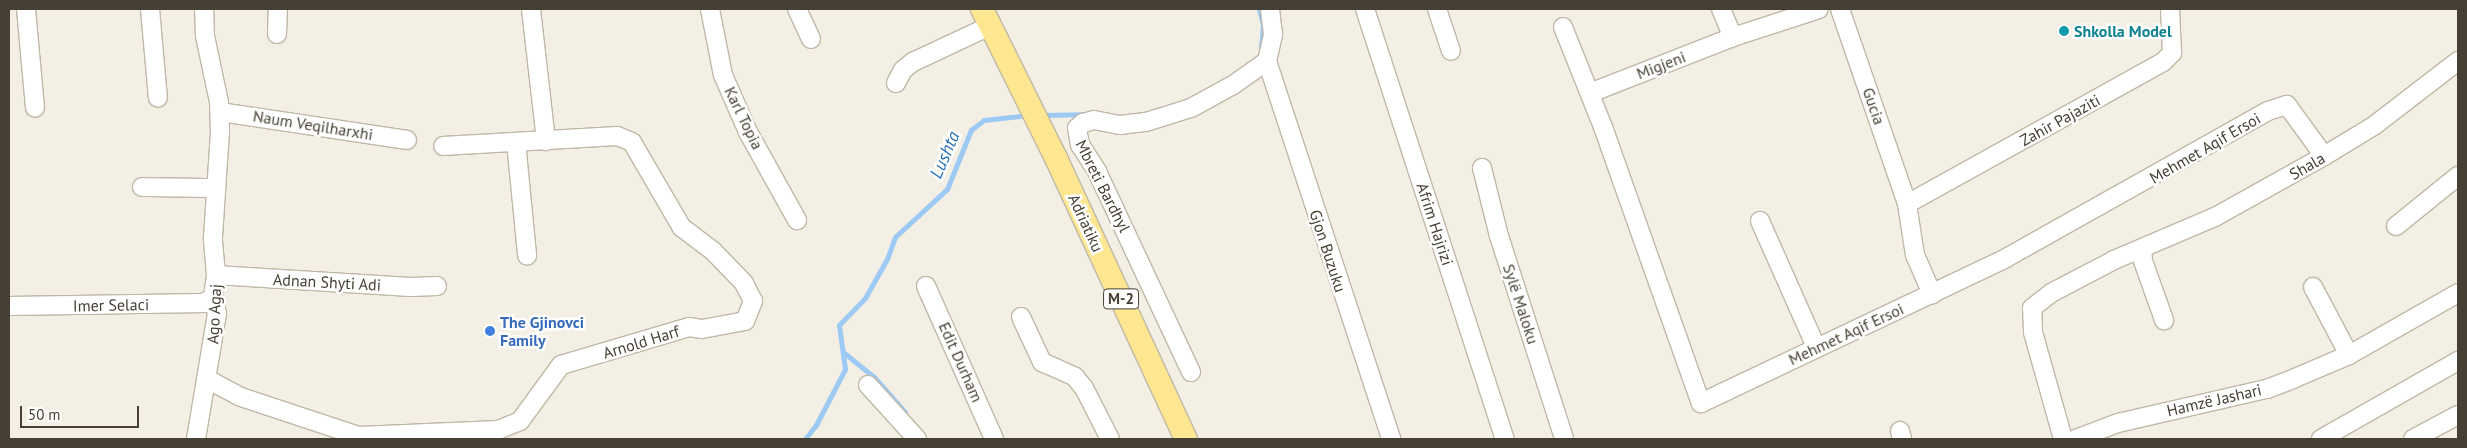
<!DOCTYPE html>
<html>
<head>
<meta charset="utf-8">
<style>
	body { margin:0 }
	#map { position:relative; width:2467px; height:448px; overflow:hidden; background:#f3efe4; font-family:"PT Sans",sans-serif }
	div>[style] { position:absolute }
	.stream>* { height:5px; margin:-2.5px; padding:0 2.5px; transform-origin:2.5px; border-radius:2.5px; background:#9ccaf4 }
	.roads { filter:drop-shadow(1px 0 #bfb8a6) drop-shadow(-1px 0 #bfb8a6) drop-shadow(0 1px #bfb8a6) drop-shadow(0 -1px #bfb8a6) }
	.minor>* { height:18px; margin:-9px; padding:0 9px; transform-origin:9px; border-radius:9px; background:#fff }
	.major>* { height:22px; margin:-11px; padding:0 11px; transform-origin:11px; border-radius:11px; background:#ffe791 }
	.dots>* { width:14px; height:14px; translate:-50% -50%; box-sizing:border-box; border:2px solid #fff; border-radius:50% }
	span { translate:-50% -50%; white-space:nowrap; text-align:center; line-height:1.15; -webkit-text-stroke:5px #fff; paint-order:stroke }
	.shield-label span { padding:1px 4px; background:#fff; border:1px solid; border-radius:4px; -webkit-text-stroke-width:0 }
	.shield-label { font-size:15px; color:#454033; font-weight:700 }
	.culture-label { font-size:16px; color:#0d838f; font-weight:700 }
	.left { translate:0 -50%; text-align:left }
	.street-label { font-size:16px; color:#454033 }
	.shop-label { font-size:16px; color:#366cbe; font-weight:700 }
	.water-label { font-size:18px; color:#2771b7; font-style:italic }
	.frame { position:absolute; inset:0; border:10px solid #454033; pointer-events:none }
	.scale { position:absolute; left:20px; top:406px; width:119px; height:22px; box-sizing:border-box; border:2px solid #454033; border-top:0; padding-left:6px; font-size:15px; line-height:18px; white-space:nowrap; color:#454033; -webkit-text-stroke:4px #fff; paint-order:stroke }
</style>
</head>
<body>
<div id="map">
	<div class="stream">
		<i style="left:1259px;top:9px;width:16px;rotate:76deg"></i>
		<i style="left:1263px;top:25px;width:23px;rotate:95deg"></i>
		<i style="left:1042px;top:115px;width:51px;rotate:-1.1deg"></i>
		<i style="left:843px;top:352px;width:40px;rotate:39deg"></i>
		<i style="left:874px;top:377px;width:47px;rotate:48.5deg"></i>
		<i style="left:805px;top:439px;width:18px;rotate:-52deg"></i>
		<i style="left:816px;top:425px;width:63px;rotate:-62.6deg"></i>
		<i style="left:845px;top:369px;width:44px;rotate:-97.8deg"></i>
		<i style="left:839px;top:325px;width:37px;rotate:-46deg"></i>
		<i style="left:865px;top:298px;width:45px;rotate:-60.6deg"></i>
		<i style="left:887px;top:259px;width:23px;rotate:-70deg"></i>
		<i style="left:895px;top:237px;width:71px;rotate:-42.7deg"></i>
		<i style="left:947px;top:189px;width:64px;rotate:-67.9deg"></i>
		<i style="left:971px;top:130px;width:16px;rotate:-38deg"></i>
		<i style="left:984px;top:120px;width:44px;rotate:-6.5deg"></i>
	</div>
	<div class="roads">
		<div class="minor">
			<i style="left:26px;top:9px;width:99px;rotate:84.8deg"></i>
			<i style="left:150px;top:9px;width:89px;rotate:84.9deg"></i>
			<i style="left:531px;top:9px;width:133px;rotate:83.5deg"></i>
			<i style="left:710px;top:9px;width:67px;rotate:78.9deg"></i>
			<i style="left:723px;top:75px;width:62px;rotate:66.3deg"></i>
			<i style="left:748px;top:132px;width:101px;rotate:60.9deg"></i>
			<i style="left:797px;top:9px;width:33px;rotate:65deg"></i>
			<i style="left:1365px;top:9px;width:452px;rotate:72deg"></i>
			<i style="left:1437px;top:9px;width:44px;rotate:71.6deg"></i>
			<i style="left:1721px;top:9px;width:30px;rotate:67deg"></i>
			<i style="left:1840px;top:9px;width:206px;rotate:71deg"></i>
			<i style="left:1907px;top:204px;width:52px;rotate:81.1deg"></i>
			<i style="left:1915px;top:255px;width:43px;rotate:66.4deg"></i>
			<i style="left:1563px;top:27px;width:108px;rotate:68.2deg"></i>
			<i style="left:1603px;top:127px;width:293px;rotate:70.5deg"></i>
			<i style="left:1701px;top:403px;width:338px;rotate:-25.4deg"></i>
			<i style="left:2006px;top:258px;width:300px;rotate:-29.3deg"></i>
			<i style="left:2268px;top:111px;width:20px;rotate:-18deg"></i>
			<i style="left:2287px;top:105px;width:63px;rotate:54deg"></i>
			<i style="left:277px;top:34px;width:25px;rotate:-88deg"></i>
			<i style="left:1267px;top:61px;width:398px;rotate:71.8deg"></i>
			<i style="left:896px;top:83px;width:15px;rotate:-62deg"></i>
			<i style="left:903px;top:70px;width:13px;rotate:-39deg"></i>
			<i style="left:913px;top:62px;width:85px;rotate:-25.1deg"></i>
			<i style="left:1590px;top:93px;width:154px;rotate:-21.4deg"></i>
			<i style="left:1733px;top:37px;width:90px;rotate:-18deg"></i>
			<i style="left:220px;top:112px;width:189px;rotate:8.5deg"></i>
			<i style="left:516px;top:142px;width:114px;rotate:84.4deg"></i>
			<i style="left:1482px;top:168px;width:70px;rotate:76deg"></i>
			<i style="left:1499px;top:236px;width:213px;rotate:72.2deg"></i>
			<i style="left:142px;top:187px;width:74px;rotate:0.8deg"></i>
			<i style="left:1907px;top:204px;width:293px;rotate:-29deg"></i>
			<i style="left:2163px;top:62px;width:13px;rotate:-45deg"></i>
			<i style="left:2172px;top:53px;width:44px;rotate:-92.6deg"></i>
			<i style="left:1760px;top:221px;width:138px;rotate:66deg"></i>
			<i style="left:2396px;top:226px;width:80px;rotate:-38.9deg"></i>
			<i style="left:2142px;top:249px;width:12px;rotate:85deg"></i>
			<i style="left:2143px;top:261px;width:63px;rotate:70.4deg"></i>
			<i style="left:216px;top:275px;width:195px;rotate:3.5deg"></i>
			<i style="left:411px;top:287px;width:26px;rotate:-2deg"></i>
			<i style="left:926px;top:286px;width:167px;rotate:66deg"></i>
			<i style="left:2313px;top:287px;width:77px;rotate:62.1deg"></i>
			<i style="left:9px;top:306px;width:195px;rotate:-0.9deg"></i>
			<i style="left:204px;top:303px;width:11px;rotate:-34deg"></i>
			<i style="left:1021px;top:317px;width:50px;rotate:65deg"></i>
			<i style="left:1042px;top:362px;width:36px;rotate:24deg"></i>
			<i style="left:1075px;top:377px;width:14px;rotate:51deg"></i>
			<i style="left:1084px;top:388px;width:57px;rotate:63deg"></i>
			<i style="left:1191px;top:372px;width:222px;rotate:-115.1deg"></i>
			<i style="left:1097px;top:171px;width:31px;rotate:-123deg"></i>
			<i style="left:1080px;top:145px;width:17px;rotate:-100deg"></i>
			<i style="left:1077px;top:128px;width:8px;rotate:-40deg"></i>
			<i style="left:1083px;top:123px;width:11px;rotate:-15deg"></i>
			<i style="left:1094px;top:120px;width:26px;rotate:11deg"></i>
			<i style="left:1120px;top:125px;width:26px;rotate:-7deg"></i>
			<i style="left:1146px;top:122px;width:47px;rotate:-17.3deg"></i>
			<i style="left:1191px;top:108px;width:48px;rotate:-28.7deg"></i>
			<i style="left:1233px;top:85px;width:42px;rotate:-35.2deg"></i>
			<i style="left:1267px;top:61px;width:28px;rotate:-77deg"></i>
			<i style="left:1273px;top:34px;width:25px;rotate:-97deg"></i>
			<i style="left:207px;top:379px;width:38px;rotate:28deg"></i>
			<i style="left:241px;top:397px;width:124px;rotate:18.3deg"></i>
			<i style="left:359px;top:436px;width:139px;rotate:-2.5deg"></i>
			<i style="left:498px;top:430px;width:24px;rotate:-22deg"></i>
			<i style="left:520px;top:421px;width:69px;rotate:-53.8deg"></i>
			<i style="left:561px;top:365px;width:134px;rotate:-16.5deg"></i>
			<i style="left:689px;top:327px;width:13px;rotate:9deg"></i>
			<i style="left:702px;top:329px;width:44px;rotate:-10.5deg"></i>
			<i style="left:745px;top:321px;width:22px;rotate:-68deg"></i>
			<i style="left:753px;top:301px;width:20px;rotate:-117deg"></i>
			<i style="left:744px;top:283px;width:45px;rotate:-134.1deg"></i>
			<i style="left:713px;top:251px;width:39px;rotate:-143deg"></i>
			<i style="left:682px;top:228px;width:99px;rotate:-120.2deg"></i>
			<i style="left:632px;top:142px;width:16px;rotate:-158deg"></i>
			<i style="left:617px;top:136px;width:174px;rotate:176.7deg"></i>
			<i style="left:868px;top:385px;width:73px;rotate:47.8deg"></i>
			<i style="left:1900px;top:431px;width:8px;rotate:76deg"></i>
			<i style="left:196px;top:439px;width:127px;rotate:-80.5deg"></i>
			<i style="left:217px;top:314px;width:17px;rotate:-103deg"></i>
			<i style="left:213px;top:297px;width:22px;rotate:-82deg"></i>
			<i style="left:216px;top:275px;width:38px;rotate:-95deg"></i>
			<i style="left:213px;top:237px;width:105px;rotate:-86.2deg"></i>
			<i style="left:220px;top:132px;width:30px;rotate:-92deg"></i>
			<i style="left:219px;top:102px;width:67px;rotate:-102deg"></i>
			<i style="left:205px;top:36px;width:27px;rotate:-92deg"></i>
			<i style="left:2063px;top:439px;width:111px;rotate:-105.7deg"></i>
			<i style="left:2033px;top:332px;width:24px;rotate:-92deg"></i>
			<i style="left:2032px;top:308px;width:24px;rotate:-38deg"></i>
			<i style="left:2051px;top:293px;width:71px;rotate:-27.6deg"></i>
			<i style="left:2114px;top:260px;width:110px;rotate:-23.1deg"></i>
			<i style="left:2215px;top:217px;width:125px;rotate:-29.2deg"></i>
			<i style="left:2324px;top:156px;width:60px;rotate:-31.3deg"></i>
			<i style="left:2375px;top:125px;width:105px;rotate:-37.6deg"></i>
			<i style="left:2076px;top:439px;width:45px;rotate:-20.9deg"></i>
			<i style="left:2118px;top:423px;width:153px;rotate:-12.9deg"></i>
			<i style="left:2267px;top:389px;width:30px;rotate:-21deg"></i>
			<i style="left:2295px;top:378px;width:59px;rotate:-23.1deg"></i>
			<i style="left:2349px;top:355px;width:125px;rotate:-29.6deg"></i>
			<i style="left:2321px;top:439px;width:158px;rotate:-29.7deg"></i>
			<i style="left:2413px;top:439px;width:51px;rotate:-28.1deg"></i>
		</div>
		<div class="major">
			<i style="left:982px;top:9px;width:166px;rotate:63.6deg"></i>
			<i style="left:1056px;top:158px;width:310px;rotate:65.2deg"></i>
		</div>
	</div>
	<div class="dots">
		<i style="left:2064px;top:31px;background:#0f9aa8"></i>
		<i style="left:490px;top:331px;background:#3f7fe0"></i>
	</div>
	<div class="shield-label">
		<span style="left:1121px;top:299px">M-2</span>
	</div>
	<div class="culture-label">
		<span class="left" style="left:2074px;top:31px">Shkolla Model</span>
	</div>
	<div class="street-label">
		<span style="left:1661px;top:65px;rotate:-21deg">Migjeni</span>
		<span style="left:1874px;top:106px;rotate:71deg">Gucia</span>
		<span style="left:744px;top:118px;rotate:64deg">Karl Topia</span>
		<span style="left:2060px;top:120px;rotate:-29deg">Zahir Pajaziti</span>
		<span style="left:313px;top:125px;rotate:9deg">Naum Veqilharxhi</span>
		<span style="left:2205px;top:148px;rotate:-30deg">Mehmet Aqif Ersoi</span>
		<span style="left:2307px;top:166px;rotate:-30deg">Shala</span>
		<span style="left:1103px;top:186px;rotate:63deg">Mbreti Bardhyl</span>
		<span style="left:1086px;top:223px;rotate:65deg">Adriatiku</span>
		<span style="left:1435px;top:224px;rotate:72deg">Afrim Hajrizi</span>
		<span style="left:1328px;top:251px;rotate:72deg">Gjon Buzuku</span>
		<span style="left:327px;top:282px;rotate:3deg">Adnan Shyti Adi</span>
		<span style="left:1521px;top:304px;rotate:72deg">Sylë Maloku</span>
		<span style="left:111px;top:305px;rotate:-1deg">Imer Selaci</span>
		<span style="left:214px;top:314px;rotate:-87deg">Ago Agaj</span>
		<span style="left:1846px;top:334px;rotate:-25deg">Mehmet Aqif Ersoi</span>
		<span style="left:641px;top:342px;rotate:-17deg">Arnold Harf</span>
		<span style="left:961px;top:362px;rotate:66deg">Edit Durham</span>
		<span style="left:2214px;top:400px;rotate:-13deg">Hamzë Jashari</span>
	</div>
	<div class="shop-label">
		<span class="left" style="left:500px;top:331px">The Gjinovci<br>Family</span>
	</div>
	<div class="water-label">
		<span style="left:945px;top:155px;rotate:-67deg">Lushta</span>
	</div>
	<div class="frame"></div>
	<div class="scale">50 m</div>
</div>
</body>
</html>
